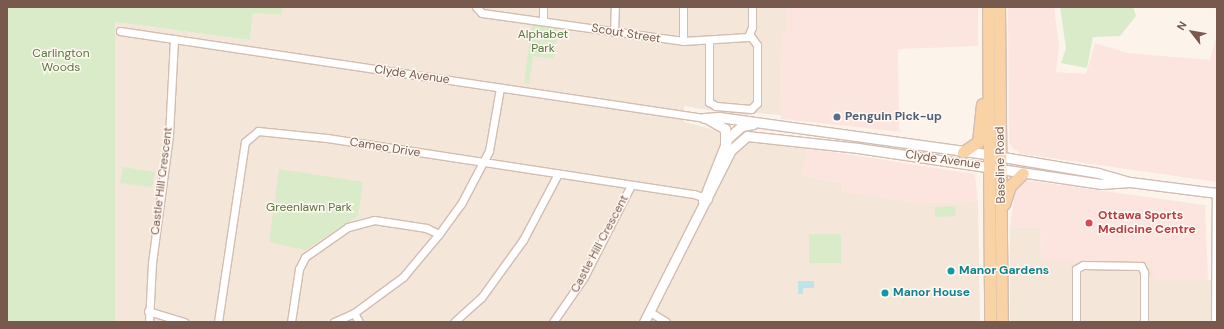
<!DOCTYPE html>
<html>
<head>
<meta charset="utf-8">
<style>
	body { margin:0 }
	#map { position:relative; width:1224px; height:329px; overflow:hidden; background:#fcf4ea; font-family:"DM Sans",sans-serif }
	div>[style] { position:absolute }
	.residential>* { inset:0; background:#f4e6d9 }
	.commercial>* { inset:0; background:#fce5de }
	.green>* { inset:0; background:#d9ebc8 }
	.water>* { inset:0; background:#bee4e7 }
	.roads { filter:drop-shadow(1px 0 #d2bdb2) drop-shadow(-1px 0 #d2bdb2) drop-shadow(0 1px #d2bdb2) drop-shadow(0 -1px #d2bdb2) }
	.street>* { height:7px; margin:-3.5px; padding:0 3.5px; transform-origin:3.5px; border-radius:3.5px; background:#fff }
	.secondary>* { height:9px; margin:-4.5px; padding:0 4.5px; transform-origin:4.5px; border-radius:4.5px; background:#fff }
	.primary>* { height:11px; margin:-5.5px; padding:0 5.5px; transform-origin:5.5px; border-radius:5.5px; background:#f9d3a5 }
	.dots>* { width:11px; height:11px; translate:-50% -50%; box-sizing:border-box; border:2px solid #fff8f1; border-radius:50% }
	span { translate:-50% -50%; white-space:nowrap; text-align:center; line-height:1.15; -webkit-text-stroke:3px #fff8f1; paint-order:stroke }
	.street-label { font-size:12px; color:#78594d }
	.park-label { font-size:12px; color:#567742 }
	.service-label { font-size:12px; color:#4e5e75; font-weight:700 }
	.left { translate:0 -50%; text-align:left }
	.health-label { font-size:12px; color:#be3a42; font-weight:700 }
	.culture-label { font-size:12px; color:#0d838f; font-weight:700 }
	.frame { position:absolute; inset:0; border:8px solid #78594d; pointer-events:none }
	.north { position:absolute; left:1172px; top:12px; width:40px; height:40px; -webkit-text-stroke:3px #fff8f1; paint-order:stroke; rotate:301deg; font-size:11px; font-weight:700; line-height:16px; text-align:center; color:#78594d }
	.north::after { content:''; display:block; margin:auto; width:14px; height:18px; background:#78594d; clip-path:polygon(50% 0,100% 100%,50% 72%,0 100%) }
</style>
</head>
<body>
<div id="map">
	<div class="residential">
		<i style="clip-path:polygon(283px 7px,787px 7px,787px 32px,782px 32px,781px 115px,757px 113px,745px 116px,684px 106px,684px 122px,759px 141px,807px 148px,803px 176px,843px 183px,842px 191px,918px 203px,978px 202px,980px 322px,115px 322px,114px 22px,250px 40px,253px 13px,282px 15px)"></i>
		<i style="clip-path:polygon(1010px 227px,1040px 228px,1041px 261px,1152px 261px,1216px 282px,1217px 322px,1010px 322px)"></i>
	</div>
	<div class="commercial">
		<i style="clip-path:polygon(787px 7px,978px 7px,978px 46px,898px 49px,899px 129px,902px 132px,781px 119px,782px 32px,787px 32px)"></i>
		<i style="clip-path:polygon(1008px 7px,1054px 7px,1059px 47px,1056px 72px,1086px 74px,1095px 43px,1128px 53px,1210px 60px,1217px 33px,1217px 182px,1022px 154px,1012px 148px,1009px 142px)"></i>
		<i style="clip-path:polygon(807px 148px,975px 174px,978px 202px,918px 203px,842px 192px,843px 183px,803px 176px)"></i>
		<i style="clip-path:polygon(1025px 180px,1205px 205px,1208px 281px,1153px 280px,1152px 261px,1041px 261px,1040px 228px,1010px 227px,1015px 189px)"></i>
	</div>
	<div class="green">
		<i style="clip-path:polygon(7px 7px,283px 7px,282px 15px,253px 13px,250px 40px,115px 22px,115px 322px,7px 322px)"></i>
		<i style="clip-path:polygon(1060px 7px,1133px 7px,1136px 16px,1120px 36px,1093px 37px,1087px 68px,1061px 63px,1066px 48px)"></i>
		<i style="clip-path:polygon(532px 24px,558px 28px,554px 59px,533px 56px,529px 84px,524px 83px)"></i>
		<i style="clip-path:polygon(123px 167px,155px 172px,152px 187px,120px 183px)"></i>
		<i style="clip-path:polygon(279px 169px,363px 182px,358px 216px,305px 250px,269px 242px)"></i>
		<i style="clip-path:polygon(955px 206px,956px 216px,935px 217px,935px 207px)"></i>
		<i style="clip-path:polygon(809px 234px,841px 234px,841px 263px,809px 263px)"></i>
	</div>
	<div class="water">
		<i style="clip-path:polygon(798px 281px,814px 281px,814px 288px,803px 288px,803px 294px,798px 294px)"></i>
	</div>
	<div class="roads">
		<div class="street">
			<i style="left:476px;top:7px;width:8px;rotate:45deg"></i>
			<i style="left:482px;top:13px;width:203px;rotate:7.9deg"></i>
			<i style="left:683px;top:41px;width:65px;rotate:-3.5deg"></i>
			<i style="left:748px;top:37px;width:11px;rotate:-68deg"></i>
			<i style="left:752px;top:27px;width:20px;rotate:-90deg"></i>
			<i style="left:543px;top:21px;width:14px;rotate:-90deg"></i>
			<i style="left:120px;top:31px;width:590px;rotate:8.47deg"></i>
			<i style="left:614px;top:32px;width:25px;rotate:-88deg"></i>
			<i style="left:683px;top:41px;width:34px;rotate:-90deg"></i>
			<i style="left:709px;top:41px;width:61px;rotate:90deg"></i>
			<i style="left:709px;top:102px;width:8px;rotate:30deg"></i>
			<i style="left:716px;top:106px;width:35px;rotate:5deg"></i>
			<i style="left:751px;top:109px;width:8px;rotate:-45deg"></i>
			<i style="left:757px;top:103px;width:58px;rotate:-90deg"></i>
			<i style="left:757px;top:45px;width:12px;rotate:-125deg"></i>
			<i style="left:148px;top:311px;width:38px;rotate:17deg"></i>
			<i style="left:650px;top:312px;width:19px;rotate:32deg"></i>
			<i style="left:354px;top:313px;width:10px;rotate:61deg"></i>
			<i style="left:149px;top:322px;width:59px;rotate:-87.1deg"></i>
			<i style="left:152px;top:263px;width:129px;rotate:-82.4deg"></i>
			<i style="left:169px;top:135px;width:96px;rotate:-87deg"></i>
			<i style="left:218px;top:322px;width:182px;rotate:-81.5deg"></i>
			<i style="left:245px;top:142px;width:17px;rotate:-40deg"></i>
			<i style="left:258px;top:131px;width:69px;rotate:5.8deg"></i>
			<i style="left:327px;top:138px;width:371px;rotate:8.7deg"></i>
			<i style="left:694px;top:194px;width:15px;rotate:20deg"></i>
			<i style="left:291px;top:322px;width:54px;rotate:-81.4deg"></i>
			<i style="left:299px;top:269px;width:13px;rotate:-63deg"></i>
			<i style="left:305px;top:257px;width:52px;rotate:-34.9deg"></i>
			<i style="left:348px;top:227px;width:27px;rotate:-15deg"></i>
			<i style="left:374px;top:220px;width:53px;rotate:8.7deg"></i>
			<i style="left:426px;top:228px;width:14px;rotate:25deg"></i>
			<i style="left:334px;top:322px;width:22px;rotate:-24deg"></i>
			<i style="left:354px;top:313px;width:61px;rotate:-36.3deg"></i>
			<i style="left:403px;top:277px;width:56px;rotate:-50.1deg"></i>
			<i style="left:439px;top:234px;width:37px;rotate:-54deg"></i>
			<i style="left:461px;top:204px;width:60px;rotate:-62.2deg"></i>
			<i style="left:489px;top:151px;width:64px;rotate:-80.1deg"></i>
			<i style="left:454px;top:322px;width:36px;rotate:-42deg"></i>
			<i style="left:481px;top:298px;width:72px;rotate:-54.1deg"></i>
			<i style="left:523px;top:240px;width:75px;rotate:-62.1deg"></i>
			<i style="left:553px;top:322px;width:55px;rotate:-55.4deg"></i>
			<i style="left:584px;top:277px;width:103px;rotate:-62.9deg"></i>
			<i style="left:1076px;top:322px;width:53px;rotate:-90deg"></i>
			<i style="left:1076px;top:269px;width:8px;rotate:-30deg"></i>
			<i style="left:1083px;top:265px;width:58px;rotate:1deg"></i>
			<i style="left:1141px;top:266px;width:7px;rotate:63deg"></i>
			<i style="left:1144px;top:272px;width:50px;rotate:90deg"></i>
			<i style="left:1215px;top:322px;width:129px;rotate:-89.6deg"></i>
		</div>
		<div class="secondary">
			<i style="left:704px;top:118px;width:15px;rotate:-4deg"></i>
			<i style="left:719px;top:117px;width:262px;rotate:7.9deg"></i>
			<i style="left:979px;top:153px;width:121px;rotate:9.5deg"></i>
			<i style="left:1098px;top:173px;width:33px;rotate:16deg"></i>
			<i style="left:1130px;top:182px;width:88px;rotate:7.2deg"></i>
			<i style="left:708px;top:119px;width:20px;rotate:30deg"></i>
			<i style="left:725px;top:129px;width:14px;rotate:90deg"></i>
			<i style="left:703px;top:201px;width:68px;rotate:-68.4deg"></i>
			<i style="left:728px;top:138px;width:18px;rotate:-41deg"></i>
			<i style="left:742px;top:126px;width:11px;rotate:-10deg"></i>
			<i style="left:644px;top:322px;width:193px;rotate:-63.2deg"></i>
			<i style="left:731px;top:150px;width:21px;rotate:-41deg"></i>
			<i style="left:747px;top:136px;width:112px;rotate:6.2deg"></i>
			<i style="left:858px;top:148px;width:246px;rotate:8.4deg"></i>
			<i style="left:1101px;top:184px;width:29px;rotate:-4deg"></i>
		</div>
		<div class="primary">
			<i style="left:988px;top:7px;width:315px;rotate:89.6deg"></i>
			<i style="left:999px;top:7px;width:315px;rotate:89.5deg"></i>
			<i style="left:963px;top:152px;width:18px;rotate:-34deg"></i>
			<i style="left:978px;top:142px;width:38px;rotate:-84deg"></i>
			<i style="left:1004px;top:204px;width:19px;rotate:-72deg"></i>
			<i style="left:1010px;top:186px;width:18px;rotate:-45deg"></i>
		</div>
	</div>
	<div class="dots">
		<i style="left:837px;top:117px;background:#5c6f8a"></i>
		<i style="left:1089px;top:223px;background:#e0444e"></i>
		<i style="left:951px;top:271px;background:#0f9aa8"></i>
		<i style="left:885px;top:293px;background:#0f9aa8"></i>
	</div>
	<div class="street-label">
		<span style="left:626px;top:34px;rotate:9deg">Scout Street</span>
		<span style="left:412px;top:75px;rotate:8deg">Clyde Avenue</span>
		<span style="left:385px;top:148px;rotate:9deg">Cameo Drive</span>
		<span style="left:943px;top:160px;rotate:8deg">Clyde Avenue</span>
		<span style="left:1001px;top:165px;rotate:-91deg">Baseline Road</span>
		<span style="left:162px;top:181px;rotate:-83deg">Castle Hill Crescent</span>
		<span style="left:600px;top:244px;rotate:-62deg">Castle Hill Crescent</span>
	</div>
	<div class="park-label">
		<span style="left:543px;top:42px">Alphabet<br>Park</span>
		<span style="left:61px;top:61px">Carlington<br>Woods</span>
		<span style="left:309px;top:208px">Greenlawn Park</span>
	</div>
	<div class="service-label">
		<span class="left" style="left:845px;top:117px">Penguin Pick-up</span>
	</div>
	<div class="health-label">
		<span class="left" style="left:1098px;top:223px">Ottawa Sports<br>Medicine Centre</span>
	</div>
	<div class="culture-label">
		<span class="left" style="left:959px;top:271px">Manor Gardens</span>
		<span class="left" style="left:893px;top:293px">Manor House</span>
	</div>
	<div class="frame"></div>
	<div class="north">N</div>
</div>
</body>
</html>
